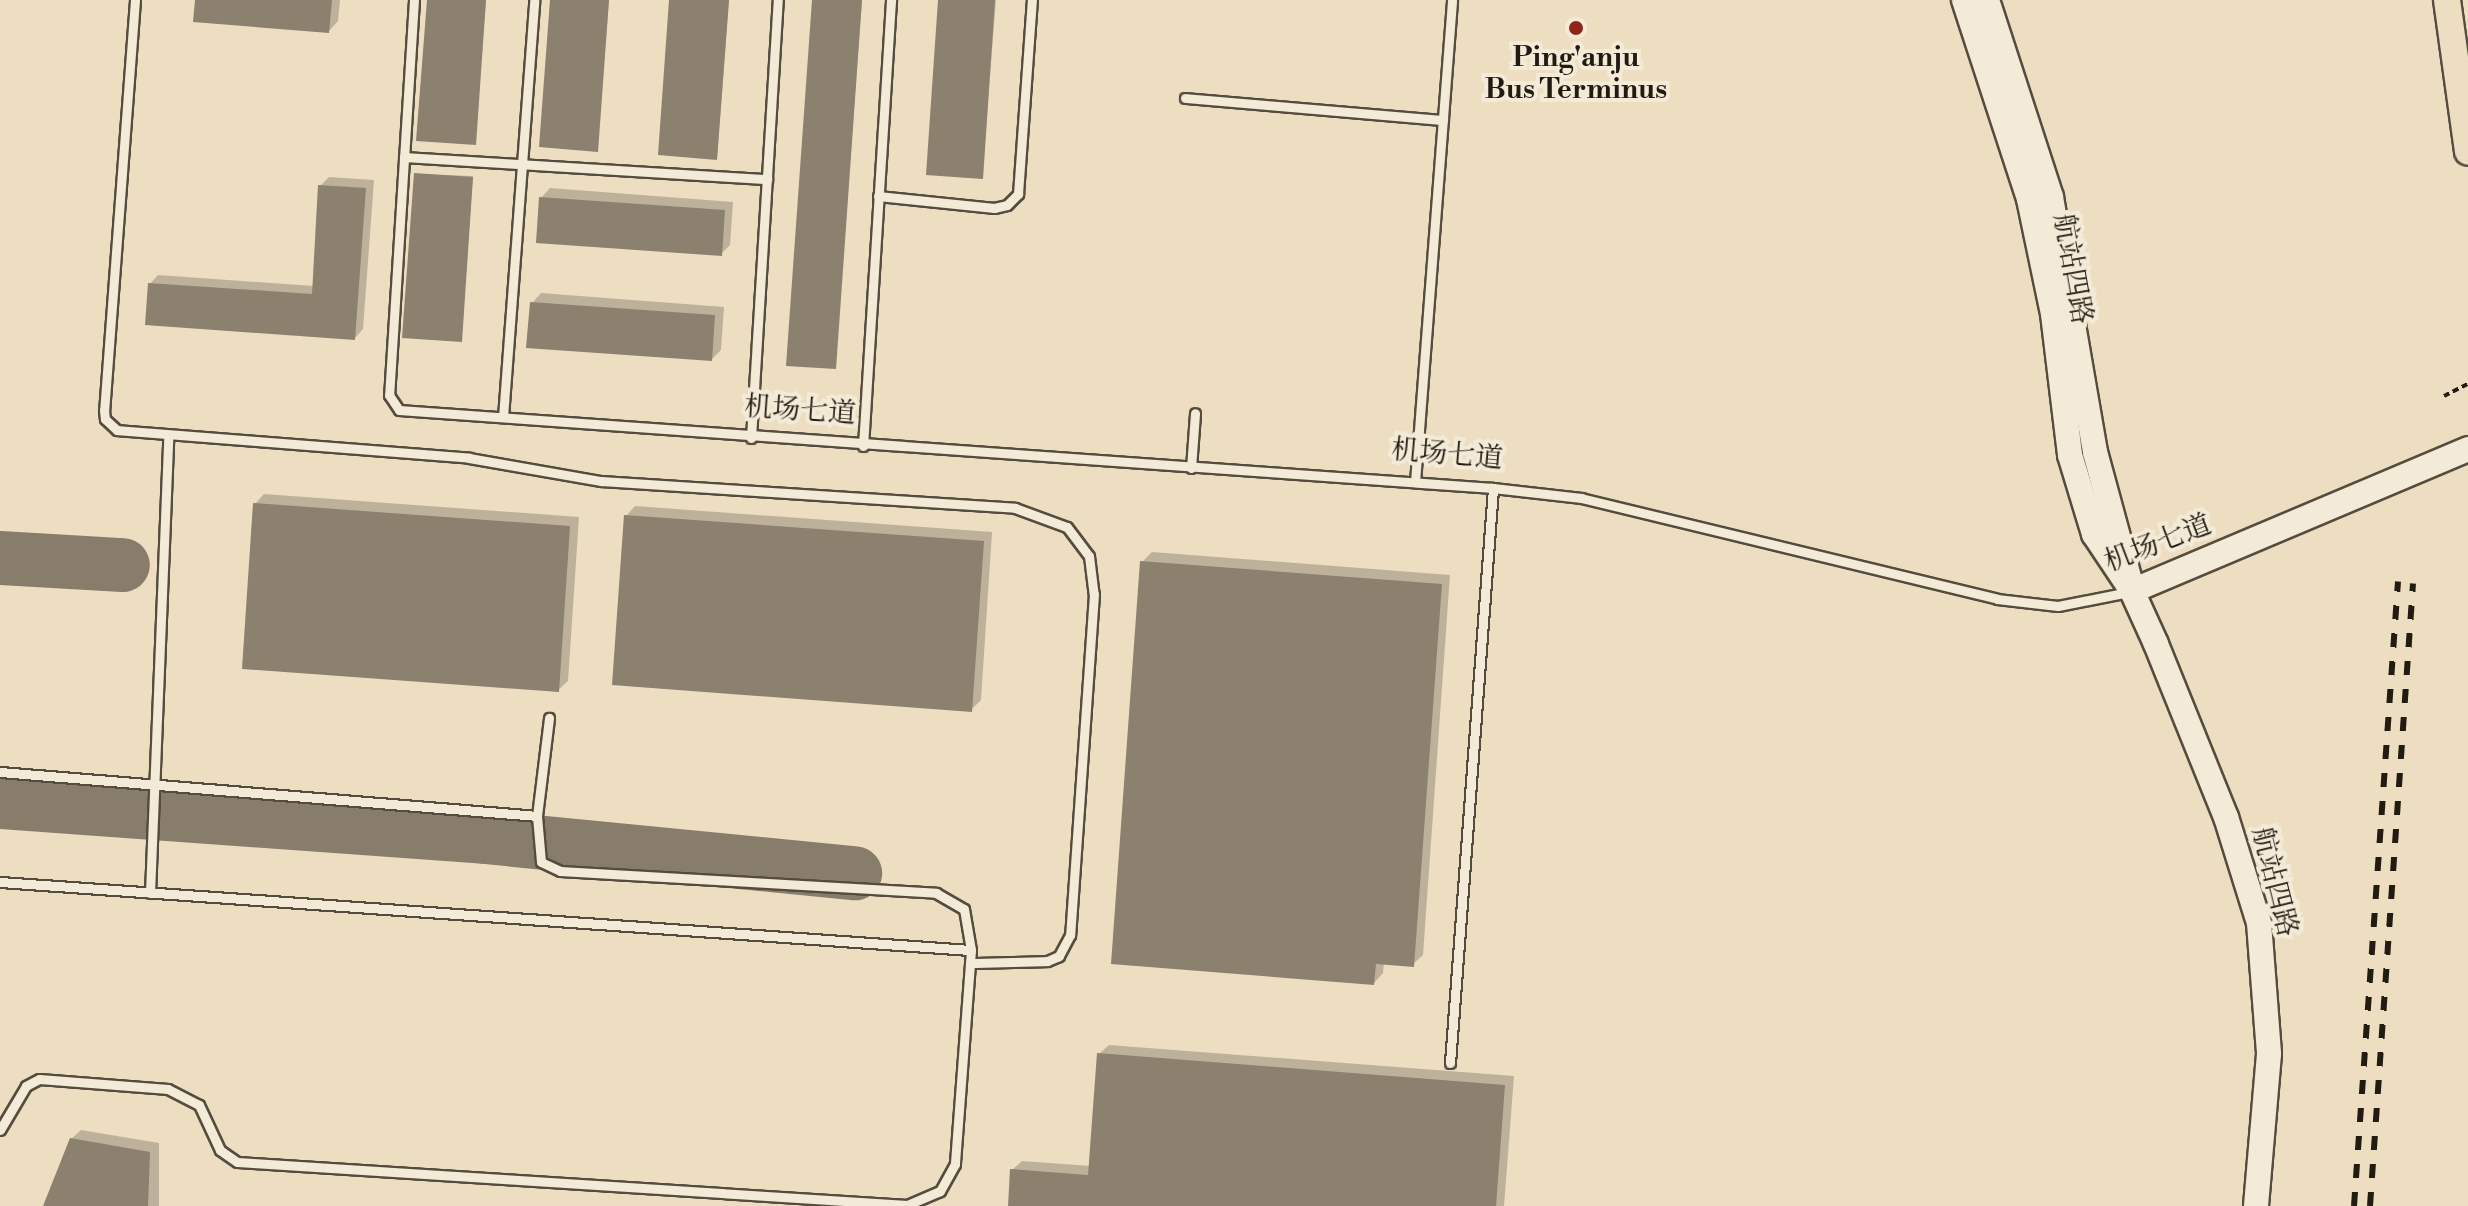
<!DOCTYPE html>
<html>
<head>
<meta charset="utf-8">
<style>
	body { margin:0 }
	#map { position:relative; width:2468px; height:1206px; overflow:hidden; background:#eddec2; font-family:"Libre Bodoni","Noto Serif SC",serif }
	div>[style] { position:absolute }
	.shadow>* { inset:0; background:#0003 }
	.taxiway>* { height:54px; margin:-27px; padding:0 27px; transform-origin:27px; border-radius:27px; background:#887c6a }
	.building>* { inset:0; background:#8c806e }
	.path>* { height:4px; margin-top:-2px; transform-origin:0; background:repeating-linear-gradient(90deg,#221b12 0 6px,transparent 0 10px) }
	.roads { filter:drop-shadow(2px 0 #554c3e) drop-shadow(-2px 0 #554c3e) drop-shadow(0 2px #554c3e) drop-shadow(0 -2px #554c3e) }
	.lane>* { height:9px; margin:-4.5px; padding:0 4.5px; transform-origin:4.5px; border-radius:4.5px; background:#f3ead7 }
	.secondary>* { height:24px; margin:-12px; padding:0 12px; transform-origin:12px; border-radius:12px; background:#f3ead7 }
	.primary>* { height:26px; margin:-13px; padding:0 13px; transform-origin:13px; border-radius:13px; background:#eddec2 }
	.rail>* { height:6px; margin-top:-3px; transform-origin:0; background:repeating-linear-gradient(90deg,#221b12 0 14px,transparent 0 28px) }
	.dots>* { width:22px; height:22px; translate:-50% -50%; box-sizing:border-box; border:4px solid #f3ead7; border-radius:50% }
	span { translate:-50% -50%; white-space:nowrap; text-align:center; line-height:1.15; -webkit-text-stroke:8px #f3ead7; paint-order:stroke }
	.poi-label { font-size:28px; color:#221b12; font-weight:700 }
	.street-label { font-size:28px; color:#221b12 }
</style>
</head>
<body>
<div id="map">
	<div class="shadow">
		<i style="clip-path:polygon(197px 0,340px 0,338px 21px,329px 31px)"></i>
		<i style="clip-path:polygon(429px 0,486px 0,475px 143px)"></i>
		<i style="clip-path:polygon(552px 0,609px 0,597px 150px)"></i>
		<i style="clip-path:polygon(671px 0,729px 0,717px 158px)"></i>
		<i style="clip-path:polygon(813px 0,862px 0,835px 366px)"></i>
		<i style="clip-path:polygon(940px 0,996px 0,982px 177px)"></i>
		<i style="clip-path:polygon(415px 174px,473px 176px,461px 340px)"></i>
		<i style="clip-path:polygon(329px 177px,374px 180px,363px 329px,355px 338px,150px 284px,158px 275px,314px 286px,320px 186px)"></i>
		<i style="clip-path:polygon(550px 188px,733px 202px,730px 245px,721px 254px,541px 198px)"></i>
		<i style="clip-path:polygon(541px 293px,724px 307px,721px 350px,712px 359px,532px 303px)"></i>
		<i style="clip-path:polygon(264px 494px,579px 517px,568px 681px,558px 690px,255px 504px)"></i>
		<i style="clip-path:polygon(635px 506px,992px 532px,981px 700px,971px 710px,626px 516px)"></i>
		<i style="clip-path:polygon(1152px 552px,1450px 575px,1423px 955px,1413px 964px,1384px 962px,1383px 973px,1374px 983px,1142px 562px)"></i>
		<i style="clip-path:polygon(1109px 1045px,1514px 1076px,1504px 1206px,1010px 1206px,1012px 1170px,1022px 1161px,1091px 1166px,1099px 1054px)"></i>
		<i style="clip-path:polygon(81px 1130px,159px 1143px,159px 1206px,45px 1206px,71px 1139px)"></i>
	</div>
	<div class="taxiway">
		<i style="left:0;top:558px;width:123px;rotate:3.3deg"></i>
		<i style="left:0;top:802px;width:486px;rotate:4.1deg"></i>
		<i style="left:485px;top:837px;width:372px;rotate:5.6deg"></i>
	</div>
	<div class="building">
		<i style="clip-path:polygon(195px 0,332px 0,329px 33px,193px 22px)"></i>
		<i style="clip-path:polygon(427px 0,486px 0,476px 145px,416px 141px)"></i>
		<i style="clip-path:polygon(550px 0,609px 0,598px 152px,539px 147px)"></i>
		<i style="clip-path:polygon(669px 0,729px 0,717px 160px,658px 155px)"></i>
		<i style="clip-path:polygon(812px 0,862px 0,836px 369px,786px 366px)"></i>
		<i style="clip-path:polygon(938px 0,995px 0,983px 179px,926px 175px)"></i>
		<i style="clip-path:polygon(414px 173px,473px 177px,462px 342px,402px 338px)"></i>
		<i style="clip-path:polygon(318px 185px,366px 188px,355px 340px,145px 325px,148px 283px,312px 294px)"></i>
		<i style="clip-path:polygon(539px 197px,725px 210px,722px 256px,536px 243px)"></i>
		<i style="clip-path:polygon(530px 302px,715px 315px,712px 361px,526px 348px)"></i>
		<i style="clip-path:polygon(253px 503px,570px 526px,559px 692px,242px 669px)"></i>
		<i style="clip-path:polygon(624px 515px,984px 541px,972px 712px,612px 685px)"></i>
		<i style="clip-path:polygon(1140px 561px,1442px 584px,1414px 967px,1376px 964px,1374px 985px,1111px 964px)"></i>
		<i style="clip-path:polygon(1097px 1053px,1505px 1085px,1496px 1206px,1008px 1206px,1010px 1169px,1088px 1175px)"></i>
		<i style="clip-path:polygon(70px 1138px,150px 1152px,148px 1206px,43px 1206px)"></i>
	</div>
	<div class="path">
		<i style="left:2444px;top:396px;width:27px;rotate:-27deg"></i>
	</div>
	<div class="roads">
		<div class="lane">
			<i style="left:135px;top:0;width:411px;rotate:94.3deg"></i>
			<i style="left:104px;top:410px;width:9px;rotate:84deg"></i>
			<i style="left:105px;top:419px;width:16px;rotate:43deg"></i>
			<i style="left:117px;top:430px;width:353px;rotate:4.5deg"></i>
			<i style="left:469px;top:458px;width:134px;rotate:9.9deg"></i>
			<i style="left:601px;top:481px;width:415px;rotate:3.7deg"></i>
			<i style="left:1015px;top:508px;width:55px;rotate:20.1deg"></i>
			<i style="left:1067px;top:527px;width:36px;rotate:53deg"></i>
			<i style="left:1089px;top:556px;width:38px;rotate:83deg"></i>
			<i style="left:1094px;top:594px;width:342px;rotate:94deg"></i>
			<i style="left:1070px;top:935px;width:24px;rotate:118deg"></i>
			<i style="left:1059px;top:956px;width:13px;rotate:157deg"></i>
			<i style="left:1047px;top:961px;width:77px;rotate:178.5deg"></i>
			<i style="left:414px;top:0;width:396px;rotate:93.6deg"></i>
			<i style="left:389px;top:395px;width:18px;rotate:56deg"></i>
			<i style="left:399px;top:410px;width:1097px;rotate:4.08deg"></i>
			<i style="left:1493px;top:488px;width:89px;rotate:6.5deg"></i>
			<i style="left:1581px;top:498px;width:428px;rotate:13.6deg"></i>
			<i style="left:1997px;top:599px;width:61px;rotate:6.5deg"></i>
			<i style="left:2058px;top:606px;width:72px;rotate:-11.2deg"></i>
			<i style="left:1185px;top:98px;width:259px;rotate:4.9deg"></i>
			<i style="left:404px;top:157px;width:364px;rotate:3.5deg"></i>
			<i style="left:878px;top:196px;width:117px;rotate:5.9deg"></i>
			<i style="left:994px;top:208px;width:13px;rotate:-13deg"></i>
			<i style="left:1007px;top:205px;width:16px;rotate:-45deg"></i>
			<i style="left:1018px;top:194px;width:195px;rotate:-85.9deg"></i>
			<i style="left:503px;top:417px;width:418px;rotate:-85.7deg"></i>
			<i style="left:751px;top:438px;width:439px;rotate:-86.5deg"></i>
			<i style="left:863px;top:446px;width:447px;rotate:-86.4deg"></i>
			<i style="left:1191px;top:468px;width:55px;rotate:-85.8deg"></i>
			<i style="left:1415px;top:482px;width:483px;rotate:-85.6deg"></i>
			<i style="left:0;top:772px;width:539px;rotate:4.68deg"></i>
			<i style="left:537px;top:816px;width:46px;rotate:85deg"></i>
			<i style="left:541px;top:862px;width:21px;rotate:25deg"></i>
			<i style="left:560px;top:871px;width:377px;rotate:3.3deg"></i>
			<i style="left:936px;top:893px;width:32px;rotate:30deg"></i>
			<i style="left:964px;top:909px;width:42px;rotate:80.3deg"></i>
			<i style="left:971px;top:950px;width:215px;rotate:94.3deg"></i>
			<i style="left:955px;top:1164px;width:31px;rotate:119deg"></i>
			<i style="left:940px;top:1191px;width:36px;rotate:157deg"></i>
			<i style="left:907px;top:1205px;width:671px;rotate:-176.33deg"></i>
			<i style="left:237px;top:1162px;width:21px;rotate:-145deg"></i>
			<i style="left:220px;top:1150px;width:50px;rotate:-115deg"></i>
			<i style="left:199px;top:1105px;width:35px;rotate:-153deg"></i>
			<i style="left:168px;top:1089px;width:129px;rotate:-175.6deg"></i>
			<i style="left:39px;top:1079px;width:15px;rotate:152deg"></i>
			<i style="left:26px;top:1086px;width:51px;rotate:120.6deg"></i>
			<i style="left:537px;top:816px;width:99px;rotate:-83deg"></i>
			<i style="left:0;top:882px;width:973px;rotate:4.01deg"></i>
			<i style="left:150px;top:893px;width:457px;rotate:-87.7deg"></i>
			<i style="left:1450px;top:1063px;width:577px;rotate:-85.72deg"></i>
		</div>
		<div class="secondary">
			<i style="left:1964px;top:0;width:209px;rotate:71.9deg"></i>
			<i style="left:2029px;top:199px;width:117px;rotate:78.2deg"></i>
			<i style="left:2053px;top:314px;width:142px;rotate:83.1deg"></i>
			<i style="left:2070px;top:455px;width:83px;rotate:73.1deg"></i>
			<i style="left:2094px;top:534px;width:69px;rotate:56.3deg"></i>
			<i style="left:2132px;top:591px;width:58px;rotate:65.6deg"></i>
			<i style="left:2156px;top:644px;width:187px;rotate:68deg"></i>
			<i style="left:2226px;top:817px;width:111px;rotate:72.7deg"></i>
			<i style="left:2259px;top:923px;width:131px;rotate:85.6deg"></i>
			<i style="left:2269px;top:1054px;width:153px;rotate:94.9deg"></i>
			<i style="left:1987px;top:0;width:207px;rotate:72deg"></i>
			<i style="left:2051px;top:197px;width:259px;rotate:80.2deg"></i>
			<i style="left:2095px;top:452px;width:130px;rotate:74.8deg"></i>
			<i style="left:2132px;top:591px;width:365px;rotate:-22.9deg"></i>
		</div>
		<div class="primary">
			<i style="left:2447px;top:0;width:153px;rotate:82.1deg"></i>
		</div>
	</div>
	<div class="rail">
		<i style="left:2354px;top:1206px;width:626px;rotate:-85.97deg"></i>
		<i style="left:2370px;top:1206px;width:624px;rotate:-86.05deg"></i>
	</div>
	<div class="dots">
		<i style="left:1576px;top:28px;background:#8f2418"></i>
	</div>
	<div class="poi-label">
		<span style="left:1576px;top:74px">Ping'anju<br>Bus Terminus</span>
	</div>
	<div class="street-label">
		<span style="left:2072px;top:269px;rotate:80deg">航站四路</span>
		<span style="left:800px;top:411px;rotate:4deg">机场七道</span>
		<span style="left:1447px;top:455px;rotate:5deg">机场七道</span>
		<span style="left:2158px;top:544px;rotate:-21deg">机场七道</span>
		<span style="left:2274px;top:882px;rotate:76deg">航站四路</span>
	</div>
</div>
</body>
</html>
